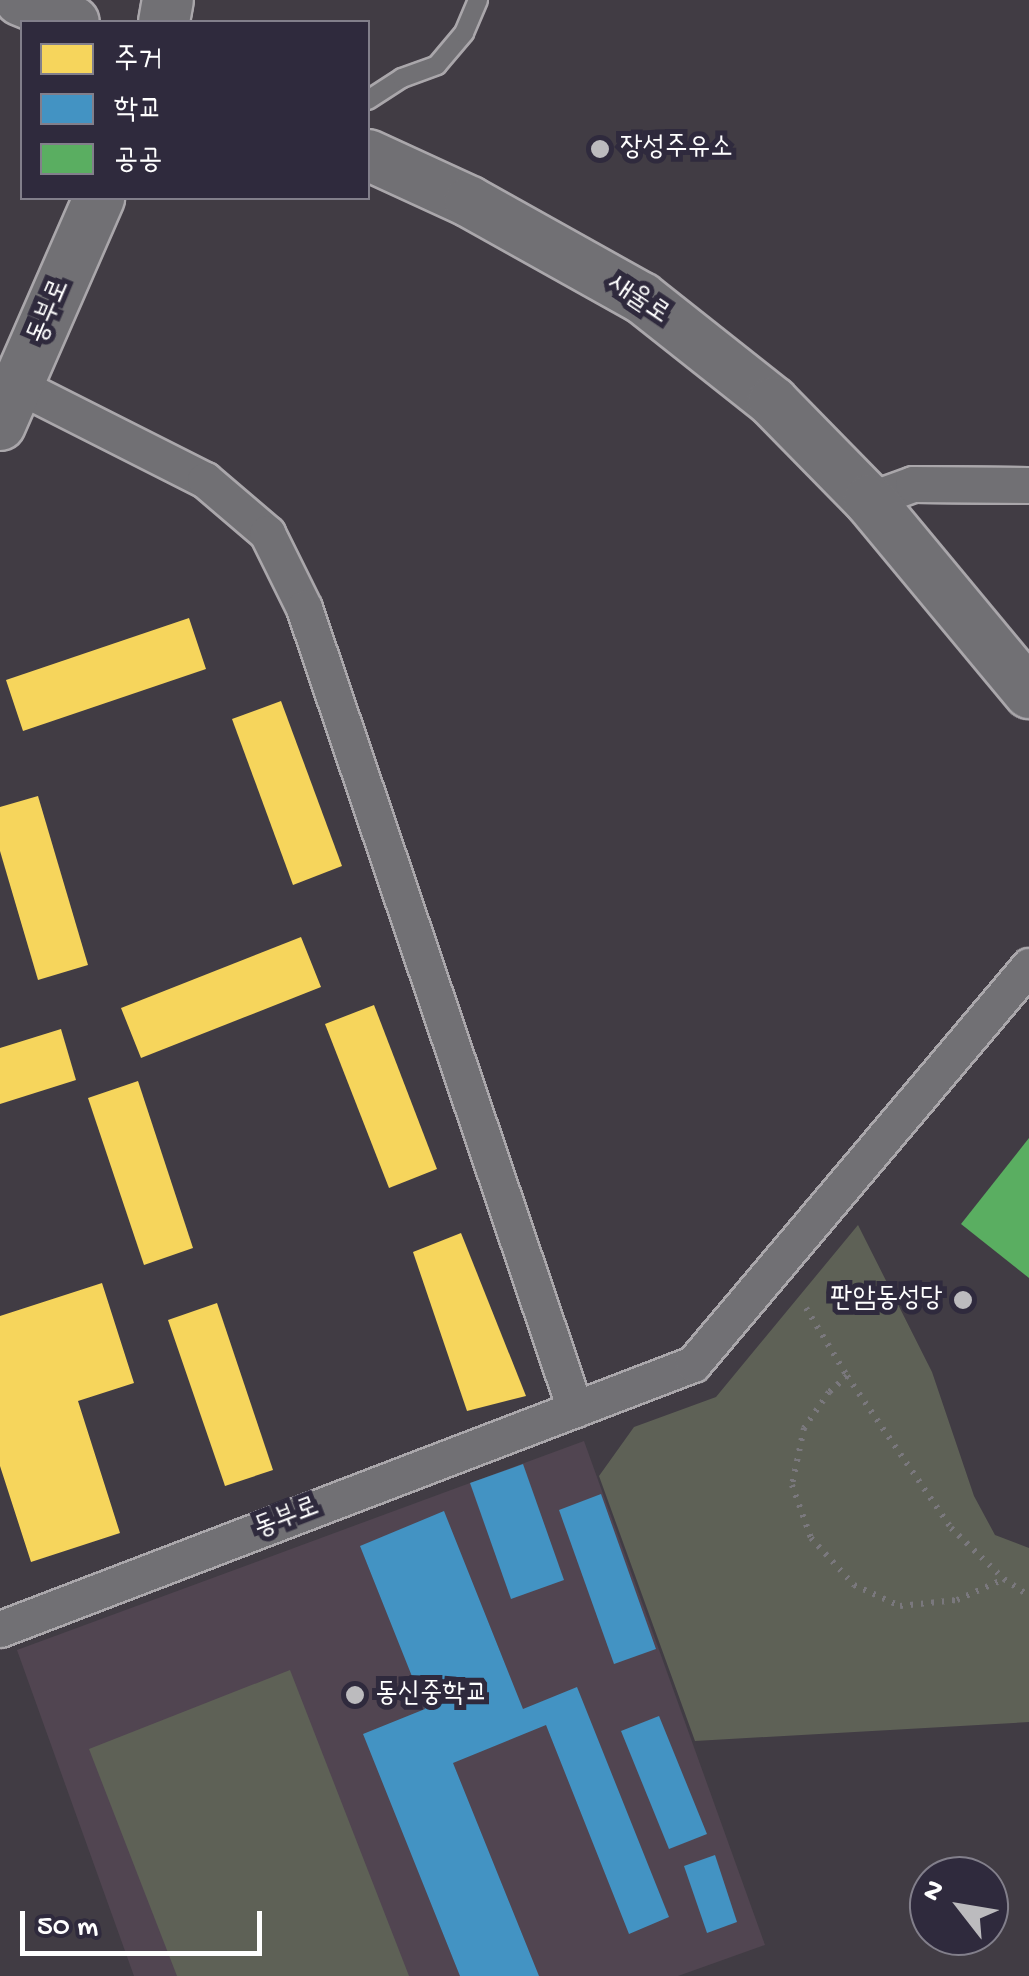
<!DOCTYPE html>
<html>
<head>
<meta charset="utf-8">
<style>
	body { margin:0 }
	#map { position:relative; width:1029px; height:1976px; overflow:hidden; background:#413c44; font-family:"Gochi Hand","Poor Story",sans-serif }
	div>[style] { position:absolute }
	.built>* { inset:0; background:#514551 }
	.green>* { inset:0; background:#5e6156 }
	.homes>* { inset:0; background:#f6d55c }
	.schools>* { inset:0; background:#4393c3 }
	.public>* { inset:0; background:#5aae61 }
	.path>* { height:6px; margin-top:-3px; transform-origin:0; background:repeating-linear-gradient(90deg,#7a787d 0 2.5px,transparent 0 10.5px) }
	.roads { filter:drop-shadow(2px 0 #aaa7ab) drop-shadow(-2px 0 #aaa7ab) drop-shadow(0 2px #aaa7ab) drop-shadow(0 -2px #aaa7ab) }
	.lane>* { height:18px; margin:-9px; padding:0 9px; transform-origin:9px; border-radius:9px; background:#717074 }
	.street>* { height:35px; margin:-17.5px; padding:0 17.5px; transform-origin:17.5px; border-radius:17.5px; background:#717074 }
	.secondary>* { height:50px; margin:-25px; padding:0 25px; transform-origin:25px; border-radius:25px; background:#717074 }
	.dots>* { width:28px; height:28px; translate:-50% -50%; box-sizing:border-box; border:5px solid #2f2a3d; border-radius:50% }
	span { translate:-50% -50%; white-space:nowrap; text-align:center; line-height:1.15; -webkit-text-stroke:10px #2f2a3d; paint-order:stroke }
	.poi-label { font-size:28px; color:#fff }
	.left { translate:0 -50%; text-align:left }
	.right { translate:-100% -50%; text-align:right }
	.street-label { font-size:28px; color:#fff }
	.legend { position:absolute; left:20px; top:20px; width:350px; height:180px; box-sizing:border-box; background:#2f2a3d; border:2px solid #827f8b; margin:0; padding:12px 18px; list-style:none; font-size:30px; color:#fff }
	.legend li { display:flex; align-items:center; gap:20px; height:50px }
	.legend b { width:50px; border:2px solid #827f8b }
	.north { position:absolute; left:909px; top:1856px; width:100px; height:100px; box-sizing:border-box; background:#2f2a3d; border:2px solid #827f8b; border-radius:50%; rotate:301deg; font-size:28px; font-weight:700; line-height:40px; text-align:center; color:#fff }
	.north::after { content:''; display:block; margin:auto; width:35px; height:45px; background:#bcbbbe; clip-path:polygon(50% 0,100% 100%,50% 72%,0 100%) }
	.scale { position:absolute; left:20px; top:1911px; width:242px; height:45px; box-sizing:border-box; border:5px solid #fff; border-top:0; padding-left:12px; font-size:30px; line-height:35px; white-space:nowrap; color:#fff; -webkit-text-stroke:8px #2f2a3d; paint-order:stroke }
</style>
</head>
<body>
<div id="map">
	<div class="built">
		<i style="clip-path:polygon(584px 1441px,765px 1945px,678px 1976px,134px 1976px,17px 1650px)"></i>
	</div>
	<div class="green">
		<i style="clip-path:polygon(858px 1225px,932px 1372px,974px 1496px,995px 1535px,1029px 1548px,1029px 1722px,695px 1741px,599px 1476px,634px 1427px,716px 1397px)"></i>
		<i style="clip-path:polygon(290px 1670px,409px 1976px,177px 1976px,89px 1749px)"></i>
	</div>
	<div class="homes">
		<i style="clip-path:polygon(189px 618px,206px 669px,23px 731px,6px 680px)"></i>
		<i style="clip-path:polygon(281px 701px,342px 866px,293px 885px,232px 719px)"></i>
		<i style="clip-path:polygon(38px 796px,88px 965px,38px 980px,0 851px,0 807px)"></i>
		<i style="clip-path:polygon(301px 937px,321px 987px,141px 1058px,121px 1008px)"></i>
		<i style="clip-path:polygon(374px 1005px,437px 1169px,389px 1188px,325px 1024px)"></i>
		<i style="clip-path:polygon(61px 1029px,76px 1080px,0 1104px,0 1048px)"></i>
		<i style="clip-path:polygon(138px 1081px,193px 1248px,144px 1265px,88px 1098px)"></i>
		<i style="clip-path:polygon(461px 1233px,526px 1396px,467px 1411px,413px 1252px)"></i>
		<i style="clip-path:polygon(102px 1283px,134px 1383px,78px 1401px,120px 1533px,31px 1562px,0 1466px,0 1316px)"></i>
		<i style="clip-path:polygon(217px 1303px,273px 1470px,225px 1486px,168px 1320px)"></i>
	</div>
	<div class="schools">
		<i style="clip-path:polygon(523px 1464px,564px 1580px,511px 1599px,470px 1483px)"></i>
		<i style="clip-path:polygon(601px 1494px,656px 1649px,614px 1664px,559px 1510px)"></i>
		<i style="clip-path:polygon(444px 1511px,523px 1709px,577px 1687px,669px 1917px,629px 1934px,546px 1725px,453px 1763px,539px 1976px,460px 1976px,363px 1734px,425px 1709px,360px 1546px)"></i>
		<i style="clip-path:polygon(659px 1716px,707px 1834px,669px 1849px,621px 1731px)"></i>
		<i style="clip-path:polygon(715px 1855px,737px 1922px,707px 1933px,684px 1866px)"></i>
	</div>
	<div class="public">
		<i style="clip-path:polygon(1029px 1138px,1029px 1278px,961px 1224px)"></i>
	</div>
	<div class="path">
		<i style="left:806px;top:1308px;width:79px;rotate:58.9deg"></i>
		<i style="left:847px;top:1376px;width:24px;rotate:138deg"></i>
		<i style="left:829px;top:1392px;width:44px;rotate:124.8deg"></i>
		<i style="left:804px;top:1428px;width:58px;rotate:101.9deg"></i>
		<i style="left:792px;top:1485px;width:56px;rotate:70.3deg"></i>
		<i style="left:811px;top:1538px;width:64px;rotate:47.5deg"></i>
		<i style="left:854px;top:1585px;width:51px;rotate:24.5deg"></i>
		<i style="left:900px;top:1606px;width:57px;rotate:-6deg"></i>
		<i style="left:957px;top:1600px;width:51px;rotate:-24.1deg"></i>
		<i style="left:1004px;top:1579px;width:30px;rotate:34deg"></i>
		<i style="left:847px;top:1376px;width:184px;rotate:55.6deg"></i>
		<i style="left:951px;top:1528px;width:74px;rotate:43.9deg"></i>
	</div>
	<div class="roads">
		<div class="lane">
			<i style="left:368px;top:100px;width:40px;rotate:-32.9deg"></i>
			<i style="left:402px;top:78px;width:37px;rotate:-20deg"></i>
			<i style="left:437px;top:65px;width:42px;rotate:-49.8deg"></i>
			<i style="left:464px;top:33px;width:36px;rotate:-67deg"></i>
		</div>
		<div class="street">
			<i style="left:19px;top:386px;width:208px;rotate:26.8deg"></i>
			<i style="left:205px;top:480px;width:82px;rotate:40.5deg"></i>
			<i style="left:267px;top:533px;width:84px;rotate:63.7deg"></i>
			<i style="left:304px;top:608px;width:846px;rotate:71.31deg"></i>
			<i style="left:869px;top:500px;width:47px;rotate:-20deg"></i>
			<i style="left:913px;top:484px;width:116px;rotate:0.5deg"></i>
			<i style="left:0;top:1629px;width:742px;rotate:-20.93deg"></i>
			<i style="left:693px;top:1364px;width:521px;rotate:-49.83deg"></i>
		</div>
		<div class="secondary">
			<i style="left:20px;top:0;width:58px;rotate:22.2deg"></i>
			<i style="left:164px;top:22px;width:22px;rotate:-80deg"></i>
			<i style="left:368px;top:155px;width:112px;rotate:24.7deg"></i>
			<i style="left:470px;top:202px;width:197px;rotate:29.2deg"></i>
			<i style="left:642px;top:298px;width:167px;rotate:38.4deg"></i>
			<i style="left:773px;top:402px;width:137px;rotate:45.6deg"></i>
			<i style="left:869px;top:500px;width:251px;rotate:50.3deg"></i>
			<i style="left:0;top:425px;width:248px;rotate:-66.4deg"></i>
		</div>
	</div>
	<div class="dots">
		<i style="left:600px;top:149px;background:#bcbbbe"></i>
		<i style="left:963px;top:1300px;background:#bcbbbe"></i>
		<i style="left:355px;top:1695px;background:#bcbbbe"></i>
	</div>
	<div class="poi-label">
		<span class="left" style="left:620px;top:149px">장성주유소</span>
		<span class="right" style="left:943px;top:1300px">판암동성당</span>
		<span class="left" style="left:375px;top:1695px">동신중학교</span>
	</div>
	<div class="street-label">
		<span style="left:638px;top:300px;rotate:34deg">새울로</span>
		<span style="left:50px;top:312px;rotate:-67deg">동부로</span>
		<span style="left:287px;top:1519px;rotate:-21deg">동부로</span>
	</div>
	<ul class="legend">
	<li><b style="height:28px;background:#f6d55c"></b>주거</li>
	<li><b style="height:28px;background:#4393c3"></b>학교</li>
	<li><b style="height:28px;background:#5aae61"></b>공공</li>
	</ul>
	<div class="north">N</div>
	<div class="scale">50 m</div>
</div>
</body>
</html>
